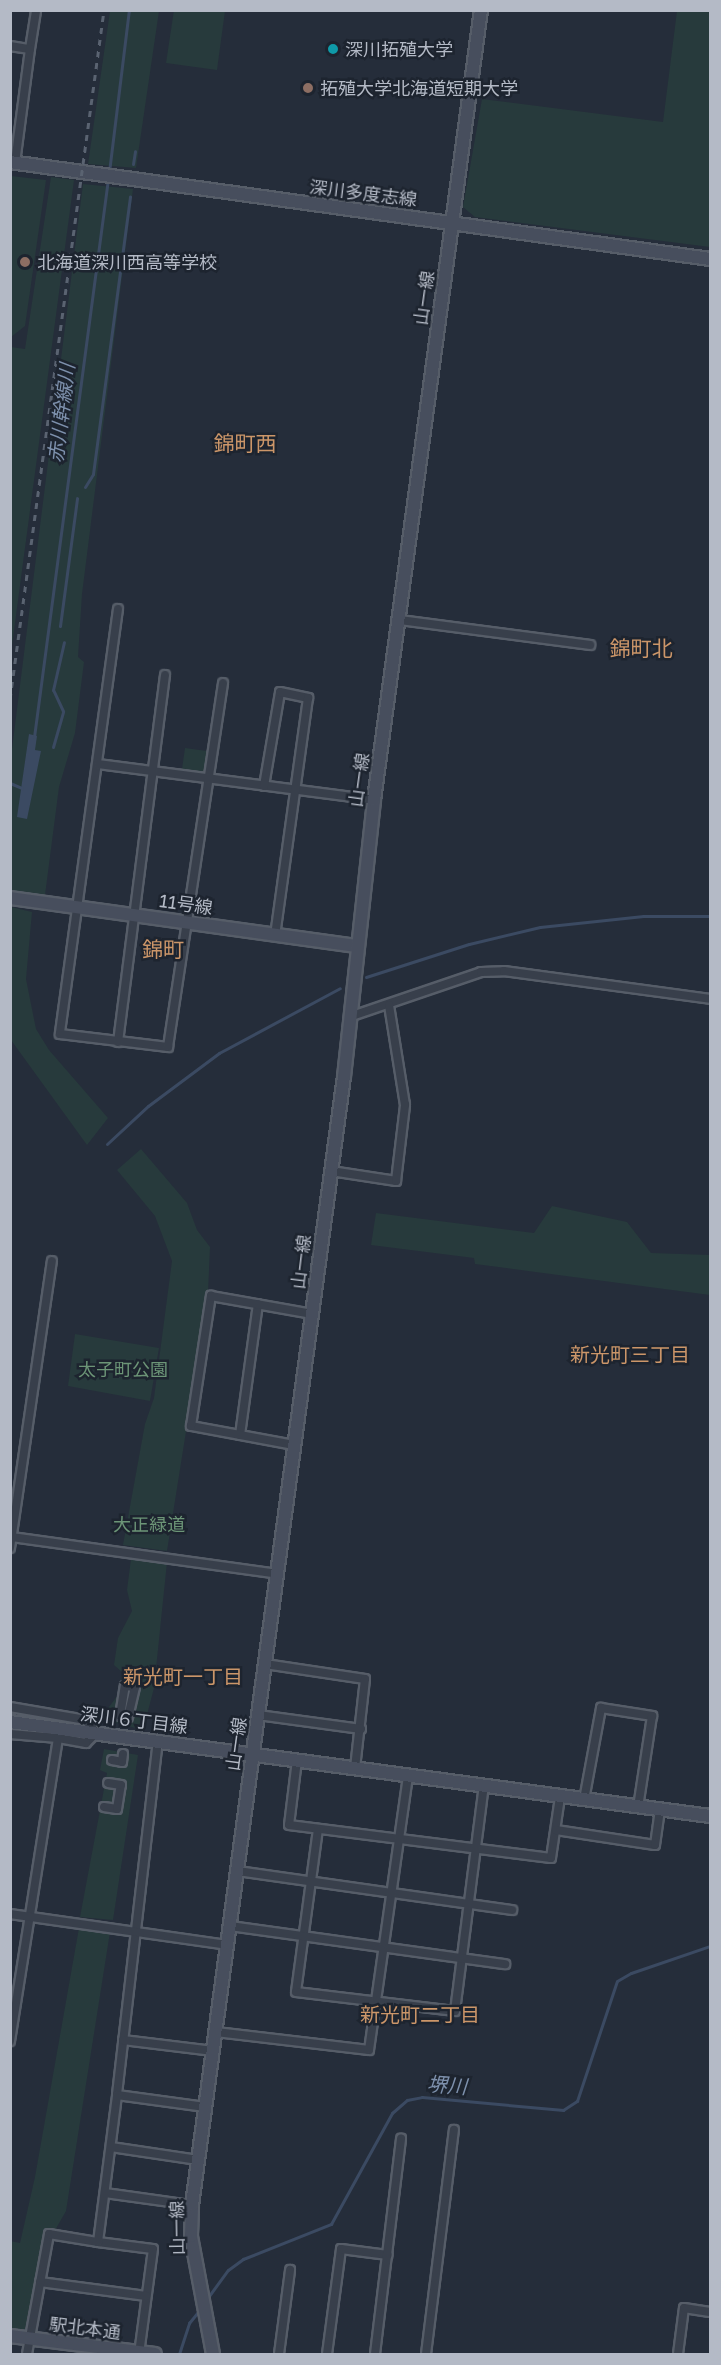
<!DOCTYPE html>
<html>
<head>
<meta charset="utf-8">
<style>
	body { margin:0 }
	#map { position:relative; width:721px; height:2365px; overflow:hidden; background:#252d3a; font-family:"Golos Text","Noto Sans JP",sans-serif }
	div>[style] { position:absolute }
	.green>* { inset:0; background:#273a3c }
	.water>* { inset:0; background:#3b4a62 }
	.stream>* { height:3px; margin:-1.5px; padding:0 1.5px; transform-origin:1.5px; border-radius:1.5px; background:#3b4a62 }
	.roads { filter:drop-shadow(2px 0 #565d68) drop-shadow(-2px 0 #565d68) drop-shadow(0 2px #565d68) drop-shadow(0 -2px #565d68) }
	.street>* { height:8px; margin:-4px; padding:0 4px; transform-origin:4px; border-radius:4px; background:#383f4b }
	.secondary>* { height:12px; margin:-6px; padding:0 6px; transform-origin:6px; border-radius:6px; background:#474e5d }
	.rail>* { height:3px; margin-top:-1.5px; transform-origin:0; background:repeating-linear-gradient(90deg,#5a6371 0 6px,transparent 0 12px) }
	.dots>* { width:16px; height:16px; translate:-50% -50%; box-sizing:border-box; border:3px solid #1d242f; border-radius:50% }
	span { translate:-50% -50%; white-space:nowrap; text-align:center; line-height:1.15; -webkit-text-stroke:5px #1d242f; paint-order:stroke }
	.poi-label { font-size:18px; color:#b4bac6 }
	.left { translate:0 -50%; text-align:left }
	.street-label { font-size:18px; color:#b4bac6 }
	.park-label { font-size:18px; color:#6c9577 }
	.water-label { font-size:20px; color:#7d90ac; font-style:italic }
	.neighbourhood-label { font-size:20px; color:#cc9669 }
	.quarter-label { font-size:21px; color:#cc9669 }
	.frame { position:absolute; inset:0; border:12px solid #b4bac6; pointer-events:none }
</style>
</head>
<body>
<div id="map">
	<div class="green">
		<i style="clip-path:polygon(174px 10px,225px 11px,217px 70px,166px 63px)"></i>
		<i style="clip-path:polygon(110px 11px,159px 11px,136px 168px,88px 164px)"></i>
		<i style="clip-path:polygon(677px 11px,710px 11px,710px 247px,475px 217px,463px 207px,482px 99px,663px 122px)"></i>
		<i style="clip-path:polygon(11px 176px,46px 180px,25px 326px,11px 337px)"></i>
		<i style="clip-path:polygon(51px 177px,74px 180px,11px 653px,11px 347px,25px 349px)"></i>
		<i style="clip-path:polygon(83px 184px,133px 189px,82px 594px,78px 657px,84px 662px,75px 733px,59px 787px,45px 895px,11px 891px,11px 757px)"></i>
		<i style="clip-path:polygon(185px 748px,207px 751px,204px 772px,182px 769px)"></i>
		<i style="clip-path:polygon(11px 907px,32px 912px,26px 979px,36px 1029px,49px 1050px,108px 1118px,87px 1145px,11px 1040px)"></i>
		<i style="clip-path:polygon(141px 1149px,187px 1203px,197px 1230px,210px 1247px,208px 1293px,167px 1551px,123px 1545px,145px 1424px,154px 1398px,172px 1261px,155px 1216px,117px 1170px)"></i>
		<i style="clip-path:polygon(552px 1206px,627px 1222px,651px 1253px,710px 1255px,710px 1295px,475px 1264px,474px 1258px,371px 1245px,376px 1213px,534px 1233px)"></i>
		<i style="clip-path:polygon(75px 1334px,159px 1348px,150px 1401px,68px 1386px)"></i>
		<i style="clip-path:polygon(131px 1559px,167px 1562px,154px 1688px,143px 1730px,109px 1721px,106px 1711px,118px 1695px,122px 1672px,114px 1665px,118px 1638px,132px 1611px,127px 1590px)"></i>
		<i style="clip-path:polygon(104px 1749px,138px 1755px,113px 1920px,80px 1917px,107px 1773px,100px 1770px)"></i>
		<i style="clip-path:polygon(79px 1928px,110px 1932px,66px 2211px,54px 2232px,34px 2332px,11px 2328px,10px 2241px,20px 2243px,35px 2177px)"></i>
	</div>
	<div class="water">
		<i style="clip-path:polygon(29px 734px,37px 736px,35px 750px,41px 751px,27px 819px,17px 817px)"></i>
	</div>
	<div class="stream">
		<i style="left:133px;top:164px;width:13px;rotate:-81deg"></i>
		<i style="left:109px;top:172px;width:163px;rotate:-83deg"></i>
		<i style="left:85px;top:487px;width:15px;rotate:-58deg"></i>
		<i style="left:93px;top:474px;width:280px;rotate:-82.4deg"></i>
		<i style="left:60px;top:626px;width:129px;rotate:-82.4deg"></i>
		<i style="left:34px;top:737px;width:563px;rotate:-82.45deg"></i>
		<i style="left:53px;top:747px;width:37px;rotate:-74deg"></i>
		<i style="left:63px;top:711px;width:23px;rotate:-115deg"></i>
		<i style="left:53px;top:690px;width:49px;rotate:-77.1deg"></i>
		<i style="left:10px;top:783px;width:13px;rotate:23deg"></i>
		<i style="left:366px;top:977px;width:108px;rotate:-17.8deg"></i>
		<i style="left:469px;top:944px;width:73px;rotate:-13.5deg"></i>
		<i style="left:540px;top:927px;width:104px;rotate:-6.1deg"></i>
		<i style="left:643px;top:916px;width:67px"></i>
		<i style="left:107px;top:1144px;width:56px;rotate:-42.8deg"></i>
		<i style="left:148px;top:1106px;width:89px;rotate:-36.7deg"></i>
		<i style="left:219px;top:1053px;width:137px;rotate:-28.2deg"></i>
		<i style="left:206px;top:2300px;width:37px;rotate:-54deg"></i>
		<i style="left:228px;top:2270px;width:19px;rotate:-36deg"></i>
		<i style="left:243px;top:2259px;width:95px;rotate:-21.7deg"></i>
		<i style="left:331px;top:2224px;width:127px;rotate:-61.2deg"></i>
		<i style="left:392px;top:2113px;width:20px;rotate:-41deg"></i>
		<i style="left:407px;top:2100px;width:15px;rotate:-11deg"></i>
		<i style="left:422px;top:2097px;width:142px;rotate:5.3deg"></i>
		<i style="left:563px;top:2110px;width:17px;rotate:-33deg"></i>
		<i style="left:577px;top:2101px;width:126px;rotate:-71.6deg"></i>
		<i style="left:617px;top:1981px;width:16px;rotate:-30deg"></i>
		<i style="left:631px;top:1973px;width:83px;rotate:-18.9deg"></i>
		<i style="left:179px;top:2354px;width:33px;rotate:-72deg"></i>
		<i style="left:189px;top:2323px;width:19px;rotate:-51deg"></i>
	</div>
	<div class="roads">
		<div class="street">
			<i style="left:10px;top:46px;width:20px;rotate:9deg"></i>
			<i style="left:30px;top:49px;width:39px;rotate:-81deg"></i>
			<i style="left:15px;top:163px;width:115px;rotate:-82.5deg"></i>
			<i style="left:118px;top:609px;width:429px;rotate:97.8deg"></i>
			<i style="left:60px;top:1034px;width:109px;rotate:6.9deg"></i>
			<i style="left:168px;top:1047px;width:368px;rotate:-81.4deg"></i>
			<i style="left:400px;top:620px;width:192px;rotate:7.5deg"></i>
			<i style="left:98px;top:764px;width:278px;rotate:7.4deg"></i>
			<i style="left:264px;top:786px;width:95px;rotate:-80.3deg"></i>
			<i style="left:280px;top:692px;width:29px;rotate:12deg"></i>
			<i style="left:308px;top:698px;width:239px;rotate:97.9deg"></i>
			<i style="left:349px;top:1017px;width:139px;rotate:-18.8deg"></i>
			<i style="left:481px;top:972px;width:23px;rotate:-2deg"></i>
			<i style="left:504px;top:971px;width:208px;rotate:7.7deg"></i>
			<i style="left:118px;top:1042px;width:370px;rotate:-82.7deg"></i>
			<i style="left:331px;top:1171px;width:66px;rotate:8.7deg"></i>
			<i style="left:396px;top:1181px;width:77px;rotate:-83.2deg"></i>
			<i style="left:405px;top:1105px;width:101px;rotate:-99.1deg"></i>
			<i style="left:240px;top:1435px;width:132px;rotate:-82.2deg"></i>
			<i style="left:294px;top:1445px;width:105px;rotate:-169.5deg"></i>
			<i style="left:191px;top:1426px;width:132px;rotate:-81.3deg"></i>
			<i style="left:211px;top:1296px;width:103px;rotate:10.1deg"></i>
			<i style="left:12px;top:1537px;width:268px;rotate:7.9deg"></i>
			<i style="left:10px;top:1548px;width:290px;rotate:-81.7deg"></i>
			<i style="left:265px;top:1664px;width:101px;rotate:8.5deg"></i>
			<i style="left:365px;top:1679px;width:90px;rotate:96.4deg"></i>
			<i style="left:10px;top:1707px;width:77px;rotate:9.7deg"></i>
			<i style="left:86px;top:1720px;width:16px;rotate:52deg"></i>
			<i style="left:96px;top:1733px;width:14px;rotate:135deg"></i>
			<i style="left:86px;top:1743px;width:28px;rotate:-170deg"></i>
			<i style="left:258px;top:1715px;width:104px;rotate:7.7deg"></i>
			<i style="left:120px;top:1716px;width:30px;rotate:-81deg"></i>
			<i style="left:125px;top:1686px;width:10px;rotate:6deg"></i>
			<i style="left:135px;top:1687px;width:31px;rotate:103deg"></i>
			<i style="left:10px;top:1734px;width:48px;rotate:4.8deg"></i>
			<i style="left:58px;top:1738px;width:307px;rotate:99deg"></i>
			<i style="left:158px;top:1740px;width:357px;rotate:96.6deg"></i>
			<i style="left:117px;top:2095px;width:89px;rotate:7.8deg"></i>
			<i style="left:112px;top:1760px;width:10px;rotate:11deg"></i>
			<i style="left:122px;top:1762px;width:8px;rotate:-83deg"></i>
			<i style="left:297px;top:1760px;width:65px;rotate:97deg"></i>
			<i style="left:289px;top:1825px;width:264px;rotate:7.2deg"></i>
			<i style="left:551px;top:1858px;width:62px;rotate:-81.6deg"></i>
			<i style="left:584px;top:1800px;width:94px;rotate:-79.5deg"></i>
			<i style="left:601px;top:1708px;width:52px;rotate:8.9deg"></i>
			<i style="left:652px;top:1716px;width:93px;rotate:98.7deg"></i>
			<i style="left:104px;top:1807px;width:13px;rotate:9deg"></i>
			<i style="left:117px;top:1809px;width:24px;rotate:-81deg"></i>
			<i style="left:121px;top:1785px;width:13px;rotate:-171deg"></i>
			<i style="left:318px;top:1829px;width:164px;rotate:97.7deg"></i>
			<i style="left:296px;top:1992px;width:160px;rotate:6.8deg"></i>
			<i style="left:455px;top:2011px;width:227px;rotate:-82.7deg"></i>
			<i style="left:556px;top:1830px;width:100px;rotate:8.6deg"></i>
			<i style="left:655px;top:1845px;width:34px;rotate:-82deg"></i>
			<i style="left:238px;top:1871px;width:277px;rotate:8.1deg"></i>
			<i style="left:10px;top:1914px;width:219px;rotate:8.1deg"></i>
			<i style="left:230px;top:1926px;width:278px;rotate:7.9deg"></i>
			<i style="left:216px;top:2032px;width:154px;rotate:6.7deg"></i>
			<i style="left:369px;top:2050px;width:278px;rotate:-81.9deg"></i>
			<i style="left:123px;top:2040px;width:91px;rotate:7deg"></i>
			<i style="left:111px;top:2147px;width:88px;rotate:8.5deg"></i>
			<i style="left:105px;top:2193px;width:88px;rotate:7.9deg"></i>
			<i style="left:98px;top:2242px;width:55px;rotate:7.3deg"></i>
			<i style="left:153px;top:2249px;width:106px;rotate:97.6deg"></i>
			<i style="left:40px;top:2282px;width:107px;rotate:7.5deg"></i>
			<i style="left:27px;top:2354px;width:122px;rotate:-79.6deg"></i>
			<i style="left:49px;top:2234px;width:50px;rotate:9.3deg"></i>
			<i style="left:98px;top:2242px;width:148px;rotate:-82.6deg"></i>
			<i style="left:279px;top:2354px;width:85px;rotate:-82.5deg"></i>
			<i style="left:327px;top:2354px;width:106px;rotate:-82.4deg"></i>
			<i style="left:341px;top:2249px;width:47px;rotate:7.3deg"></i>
			<i style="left:375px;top:2354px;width:217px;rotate:-83.1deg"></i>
			<i style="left:426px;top:2354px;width:226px;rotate:-82.9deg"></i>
			<i style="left:678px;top:2354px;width:46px;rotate:-82.6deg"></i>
			<i style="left:684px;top:2308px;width:26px;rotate:9deg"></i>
		</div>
		<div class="secondary">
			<i style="left:10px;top:162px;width:707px;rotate:7.89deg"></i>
			<i style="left:10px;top:898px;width:349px;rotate:7.9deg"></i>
			<i style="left:10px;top:1722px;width:706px;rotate:7.65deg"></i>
			<i style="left:10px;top:2336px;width:146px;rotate:7.1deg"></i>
			<i style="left:213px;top:2354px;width:120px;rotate:-100.6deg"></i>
			<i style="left:191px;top:2236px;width:31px;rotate:-88deg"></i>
			<i style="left:192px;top:2205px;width:1138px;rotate:-82.33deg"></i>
			<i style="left:344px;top:1077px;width:279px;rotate:-83.8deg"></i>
			<i style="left:374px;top:800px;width:797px;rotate:-82.29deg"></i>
		</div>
	</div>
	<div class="rail">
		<i style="left:10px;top:699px;width:695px;rotate:-82.23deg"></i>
	</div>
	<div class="dots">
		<i style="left:333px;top:49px;background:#0f9aa8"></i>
		<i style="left:308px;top:88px;background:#8d6e63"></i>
		<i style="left:25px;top:262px;background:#8d6e63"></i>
	</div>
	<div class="poi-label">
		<span class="left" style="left:345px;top:49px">深川拓殖大学</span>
		<span class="left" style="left:320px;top:88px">拓殖大学北海道短期大学</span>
		<span class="left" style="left:37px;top:262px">北海道深川西高等学校</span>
	</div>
	<div class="street-label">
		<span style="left:363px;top:193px;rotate:7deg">深川多度志線</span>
		<span style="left:424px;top:298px;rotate:-82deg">山一線</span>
		<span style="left:359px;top:780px;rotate:-82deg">山一線</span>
		<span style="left:186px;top:904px;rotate:8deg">11号線</span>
		<span style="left:301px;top:1262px;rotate:-83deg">山一線</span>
		<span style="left:134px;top:1720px;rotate:7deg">深川６丁目線</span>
		<span style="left:236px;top:1744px;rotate:-82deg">山一線</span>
		<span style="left:177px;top:2228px;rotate:-91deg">山一線</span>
		<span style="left:85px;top:2328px;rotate:7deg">駅北本通</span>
	</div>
	<div class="park-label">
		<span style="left:123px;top:1369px">太子町公園</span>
		<span style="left:149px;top:1524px">大正緑道</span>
	</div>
	<div class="water-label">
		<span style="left:61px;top:413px;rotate:-83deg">赤川幹線川</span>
		<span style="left:447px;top:2085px;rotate:4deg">堺川</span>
	</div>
	<div class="neighbourhood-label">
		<span style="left:630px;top:1354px">新光町三丁目</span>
		<span style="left:183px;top:1676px">新光町一丁目</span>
		<span style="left:420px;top:2014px">新光町二丁目</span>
	</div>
	<div class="quarter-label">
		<span style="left:245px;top:443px">錦町西</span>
		<span style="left:641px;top:648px">錦町北</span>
		<span style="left:163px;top:949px">錦町</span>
	</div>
	<div class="frame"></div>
</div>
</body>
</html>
